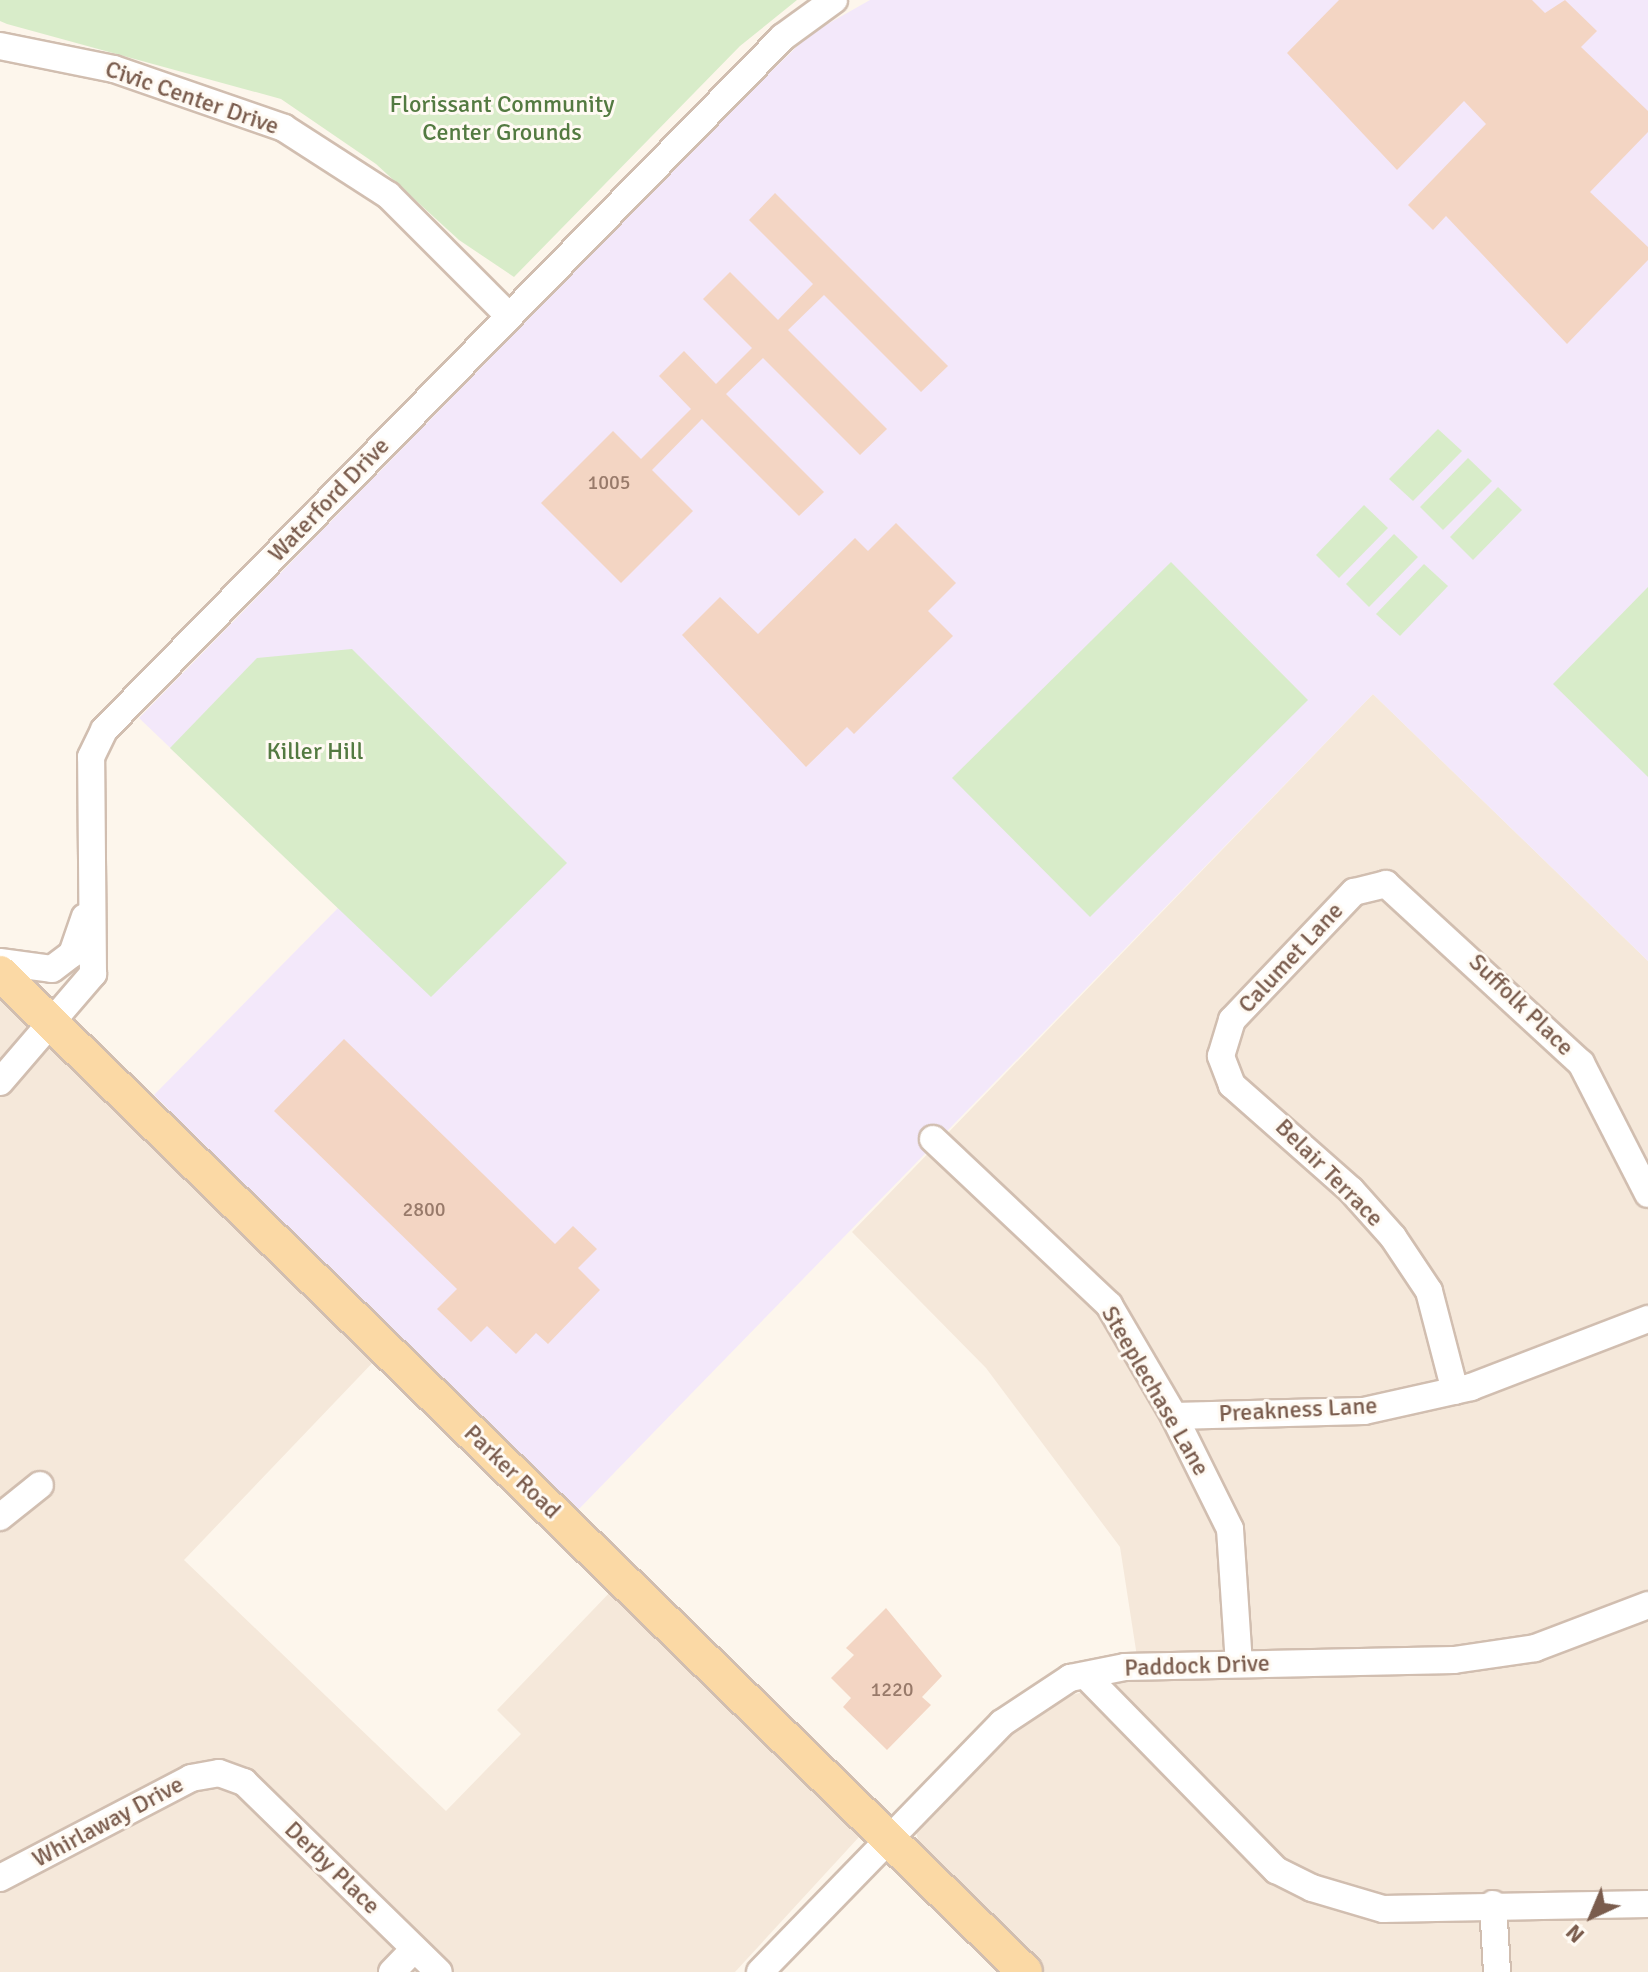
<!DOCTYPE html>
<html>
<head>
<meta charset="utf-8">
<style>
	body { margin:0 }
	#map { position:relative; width:1648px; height:1972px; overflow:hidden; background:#fdf6ec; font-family:Signika,sans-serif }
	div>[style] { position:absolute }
	.residential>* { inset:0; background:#f5e8da }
	.education>* { inset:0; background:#f3e8fa }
	.green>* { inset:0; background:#d8ecc9 }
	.building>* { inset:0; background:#f3d5c3 }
	.roads { filter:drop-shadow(2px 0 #d1beb0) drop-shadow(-2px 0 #d1beb0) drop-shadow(0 2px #d1beb0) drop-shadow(0 -2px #d1beb0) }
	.minor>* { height:26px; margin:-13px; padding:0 13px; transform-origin:13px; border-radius:13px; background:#fff }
	.major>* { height:34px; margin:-17px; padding:0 17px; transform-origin:17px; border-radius:17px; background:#fbd9a5 }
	span { translate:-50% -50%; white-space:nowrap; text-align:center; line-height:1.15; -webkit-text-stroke:6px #fffaf3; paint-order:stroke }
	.number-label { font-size:20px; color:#987a6a }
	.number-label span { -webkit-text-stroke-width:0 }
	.street-label { font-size:24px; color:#7a5c4d }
	.park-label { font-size:24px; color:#537a41 }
	.north { position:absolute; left:1552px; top:1876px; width:80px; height:80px; -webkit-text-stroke:6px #fffaf3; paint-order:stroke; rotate:224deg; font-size:22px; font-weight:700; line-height:32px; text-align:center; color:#7a5c4d }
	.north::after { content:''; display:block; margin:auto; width:28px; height:36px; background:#7a5c4d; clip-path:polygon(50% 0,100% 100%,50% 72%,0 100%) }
</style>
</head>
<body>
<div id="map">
	<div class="residential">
		<i style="clip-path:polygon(1373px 694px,1648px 961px,1648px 1972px,1042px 1972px,922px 1857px,915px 1827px,1047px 1702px,1140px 1676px,1120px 1547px,986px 1368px,852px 1232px)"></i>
		<i style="clip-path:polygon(0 989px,378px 1357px,184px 1560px,446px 1811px,521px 1734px,497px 1710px,614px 1588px,859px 1837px,735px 1972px,0 1972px)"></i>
	</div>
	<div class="education">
		<i style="clip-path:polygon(870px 0,1648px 0,1648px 961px,1373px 694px,577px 1511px,154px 1095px,338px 908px,139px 718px,753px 89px,810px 34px)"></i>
	</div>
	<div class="green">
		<i style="clip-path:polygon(0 0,797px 0,740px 46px,514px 277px,459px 240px,376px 164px,281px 99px,7px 24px,0 21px)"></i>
		<i style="clip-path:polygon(1438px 429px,1462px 451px,1413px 501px,1389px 479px)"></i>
		<i style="clip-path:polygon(1468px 458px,1492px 481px,1443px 530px,1420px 507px)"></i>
		<i style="clip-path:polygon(1498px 487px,1522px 510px,1473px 560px,1450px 537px)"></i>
		<i style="clip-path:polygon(1364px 505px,1388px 528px,1339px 578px,1316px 555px)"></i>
		<i style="clip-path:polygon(1394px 534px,1418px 557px,1369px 607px,1346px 584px)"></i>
		<i style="clip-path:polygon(1171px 562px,1308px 700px,1090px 917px,952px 778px)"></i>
		<i style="clip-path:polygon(1424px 564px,1448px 586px,1400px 636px,1376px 614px)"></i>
		<i style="clip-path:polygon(1648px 587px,1648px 777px,1553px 684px)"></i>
		<i style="clip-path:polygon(352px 649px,567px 863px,431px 997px,170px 748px,257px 658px)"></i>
	</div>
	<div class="building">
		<i style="clip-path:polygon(1339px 0,1532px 0,1545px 13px,1565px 0,1597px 31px,1581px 47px,1648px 111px,1648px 132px,1590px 192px,1648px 247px,1648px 260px,1567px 344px,1446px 216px,1433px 230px,1408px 205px,1486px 124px,1464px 101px,1397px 170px,1287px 53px)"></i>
		<i style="clip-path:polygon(775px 193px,948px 366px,921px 392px,824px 295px,788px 330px,887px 429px,860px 455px,763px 358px,726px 394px,824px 492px,799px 516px,702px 419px,652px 470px,693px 511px,621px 583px,541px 503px,613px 431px,641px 459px,691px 409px,659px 376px,684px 351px,716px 384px,752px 348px,703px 299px,730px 272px,778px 320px,813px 284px,749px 220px)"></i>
		<i style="clip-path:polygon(896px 523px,956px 583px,928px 611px,953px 636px,854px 734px,847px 727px,806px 767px,682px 635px,720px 597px,758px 634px,855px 538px,868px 551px)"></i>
		<i style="clip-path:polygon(344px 1039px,555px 1244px,573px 1226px,597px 1249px,578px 1268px,600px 1290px,548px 1344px,536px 1333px,516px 1354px,487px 1326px,471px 1342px,437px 1309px,457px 1289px,274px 1111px)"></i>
		<i style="clip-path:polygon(886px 1608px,942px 1676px,922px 1697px,931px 1705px,887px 1750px,843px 1707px,851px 1698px,831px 1678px,854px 1655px,846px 1648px)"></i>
	</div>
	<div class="roads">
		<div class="minor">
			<i style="left:0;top:46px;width:116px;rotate:11.4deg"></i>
			<i style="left:114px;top:69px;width:180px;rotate:19.1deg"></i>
			<i style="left:284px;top:128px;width:124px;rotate:32.8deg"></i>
			<i style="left:388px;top:195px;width:171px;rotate:45deg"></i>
			<i style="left:0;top:962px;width:52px;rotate:7.7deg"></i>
			<i style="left:52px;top:969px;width:25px;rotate:-37deg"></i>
			<i style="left:72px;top:954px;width:39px;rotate:-71deg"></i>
			<i style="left:0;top:1082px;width:143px;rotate:-49.3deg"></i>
			<i style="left:93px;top:974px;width:217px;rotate:-90.5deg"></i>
			<i style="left:91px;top:757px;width:30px;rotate:-64deg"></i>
			<i style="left:104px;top:730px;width:970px;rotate:-45.58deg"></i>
			<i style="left:783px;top:37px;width:63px;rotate:-36deg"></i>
			<i style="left:933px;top:1139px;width:242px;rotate:43.3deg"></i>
			<i style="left:1109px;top:1305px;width:129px;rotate:59.6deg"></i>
			<i style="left:1174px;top:1416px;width:126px;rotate:63.6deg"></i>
			<i style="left:1230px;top:1529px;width:134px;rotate:86.2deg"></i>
			<i style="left:1455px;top:1391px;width:103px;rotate:-104.6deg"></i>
			<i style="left:1429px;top:1291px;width:65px;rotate:-123.7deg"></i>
			<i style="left:1393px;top:1237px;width:63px;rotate:-131.8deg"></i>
			<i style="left:1351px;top:1190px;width:159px;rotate:-138.6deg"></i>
			<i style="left:1232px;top:1085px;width:31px;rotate:-111deg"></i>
			<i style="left:1221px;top:1056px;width:38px;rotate:-73deg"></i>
			<i style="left:1232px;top:1020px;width:177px;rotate:-46.4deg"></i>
			<i style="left:1354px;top:892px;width:33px;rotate:-14deg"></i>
			<i style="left:1386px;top:884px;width:265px;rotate:42.6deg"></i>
			<i style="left:1581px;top:1063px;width:147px;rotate:62.9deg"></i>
			<i style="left:1174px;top:1416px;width:190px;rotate:-1.5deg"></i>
			<i style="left:1364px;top:1411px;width:110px;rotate:-12.6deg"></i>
			<i style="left:1471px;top:1387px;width:190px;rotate:-21deg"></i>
			<i style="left:0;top:1517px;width:51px;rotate:-38.7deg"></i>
			<i style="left:1086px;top:1676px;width:272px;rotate:45.6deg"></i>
			<i style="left:1276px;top:1870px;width:40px;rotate:26.6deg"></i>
			<i style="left:1312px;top:1888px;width:74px;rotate:16.5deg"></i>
			<i style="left:1383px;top:1909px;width:265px;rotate:-1.1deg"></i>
			<i style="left:0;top:1878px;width:216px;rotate:-27.6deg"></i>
			<i style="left:191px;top:1778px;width:28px;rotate:-10deg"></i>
			<i style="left:219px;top:1773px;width:27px;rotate:20deg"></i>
			<i style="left:244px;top:1782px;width:272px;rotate:44.3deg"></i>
			<i style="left:1493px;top:1904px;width:68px;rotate:86.6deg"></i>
			<i style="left:392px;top:1972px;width:32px;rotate:-46deg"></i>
			<i style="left:760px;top:1972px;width:347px;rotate:-45.8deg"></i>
			<i style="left:1002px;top:1723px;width:82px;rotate:-33.5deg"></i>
			<i style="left:1070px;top:1678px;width:56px;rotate:-11.3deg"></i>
			<i style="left:1125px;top:1667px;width:329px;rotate:-1.2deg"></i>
			<i style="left:1454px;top:1660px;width:82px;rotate:-8.4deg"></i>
			<i style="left:1535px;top:1648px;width:121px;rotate:-20.8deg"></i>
		</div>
		<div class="major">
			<i style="left:0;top:973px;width:1431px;rotate:44.26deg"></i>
		</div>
	</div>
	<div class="number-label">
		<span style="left:609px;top:482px">1005</span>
		<span style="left:424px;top:1209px">2800</span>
		<span style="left:892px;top:1689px">1220</span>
	</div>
	<div class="street-label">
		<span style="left:192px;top:98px;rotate:19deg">Civic Center Drive</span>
		<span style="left:329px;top:500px;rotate:-46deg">Waterford Drive</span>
		<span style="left:1291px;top:958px;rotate:-47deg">Calumet Lane</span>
		<span style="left:1521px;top:1005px;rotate:44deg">Suffolk Place</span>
		<span style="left:1329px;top:1173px;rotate:45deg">Belair Terrace</span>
		<span style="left:1155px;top:1391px;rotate:60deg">Steeplechase Lane</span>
		<span style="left:1298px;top:1410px;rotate:-3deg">Preakness Lane</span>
		<span style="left:512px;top:1472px;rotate:44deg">Parker Road</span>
		<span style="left:1197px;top:1666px;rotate:-2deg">Paddock Drive</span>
		<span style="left:108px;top:1822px;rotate:-28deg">Whirlaway Drive</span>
		<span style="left:332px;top:1868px;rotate:44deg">Derby Place</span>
	</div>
	<div class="park-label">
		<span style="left:502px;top:119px">Florissant Community<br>Center Grounds</span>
		<span style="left:315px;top:752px">Killer Hill</span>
	</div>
	<div class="north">N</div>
</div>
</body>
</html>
